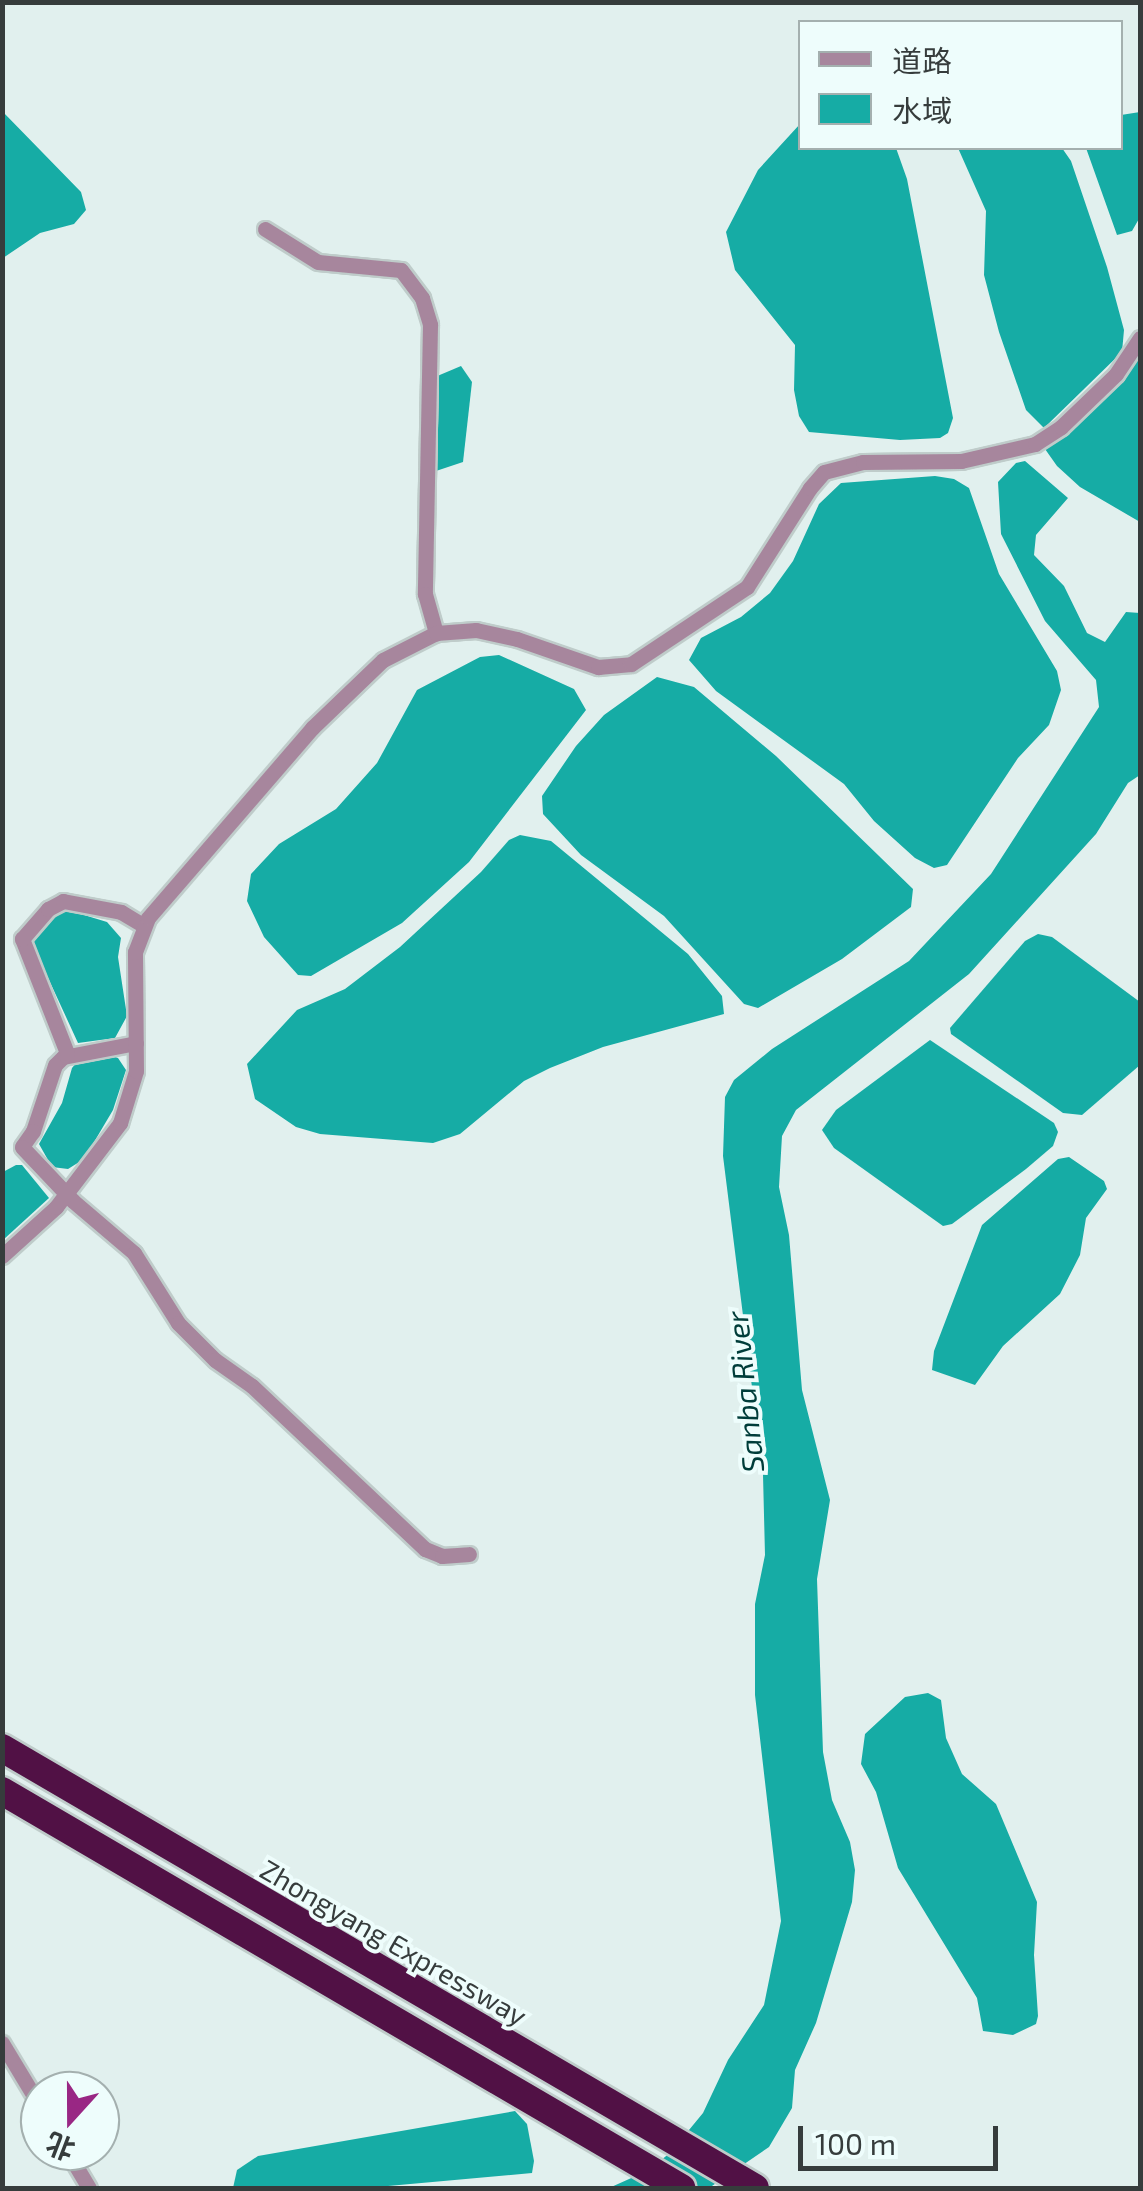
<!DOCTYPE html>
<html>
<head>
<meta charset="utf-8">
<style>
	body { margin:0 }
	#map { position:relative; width:1143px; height:2191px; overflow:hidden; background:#e1f0ee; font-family:"Exo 2","Noto Sans SC",sans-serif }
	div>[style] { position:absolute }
	.water>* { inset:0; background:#16aca5 }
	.roads { filter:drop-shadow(2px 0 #bfccca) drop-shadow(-2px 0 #bfccca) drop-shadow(0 2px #bfccca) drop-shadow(0 -2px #bfccca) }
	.minor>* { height:15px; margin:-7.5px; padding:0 7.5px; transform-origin:7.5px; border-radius:7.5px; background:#a7869d }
	.motorway>* { height:28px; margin:-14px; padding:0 14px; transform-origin:14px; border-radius:14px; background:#511145 }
	span { translate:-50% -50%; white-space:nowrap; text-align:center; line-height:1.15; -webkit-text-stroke:8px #eefdfc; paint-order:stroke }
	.street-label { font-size:28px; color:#363c3c }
	.water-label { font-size:30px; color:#003d3a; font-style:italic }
	.frame { position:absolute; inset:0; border:5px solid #363c3c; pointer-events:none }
	.legend { position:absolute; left:798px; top:20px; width:325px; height:130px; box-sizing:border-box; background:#eefdfc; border:2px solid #a4b0af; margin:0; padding:12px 18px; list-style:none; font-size:30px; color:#363c3c }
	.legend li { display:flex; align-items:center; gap:20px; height:50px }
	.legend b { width:50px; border:2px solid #a4b0af }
	.north { position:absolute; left:20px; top:2071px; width:100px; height:100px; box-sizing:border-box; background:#eefdfc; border:2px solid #a4b0af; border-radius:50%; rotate:201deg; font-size:28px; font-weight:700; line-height:40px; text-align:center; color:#363c3c }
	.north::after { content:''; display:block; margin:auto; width:35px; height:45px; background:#992784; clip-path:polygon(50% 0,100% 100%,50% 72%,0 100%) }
	.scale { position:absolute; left:798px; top:2126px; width:200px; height:45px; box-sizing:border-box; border:5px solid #363c3c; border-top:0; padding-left:12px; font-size:30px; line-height:35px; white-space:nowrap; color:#363c3c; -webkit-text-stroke:8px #eefdfc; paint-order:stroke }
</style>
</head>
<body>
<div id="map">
	<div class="water">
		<i style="clip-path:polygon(3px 112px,81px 192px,86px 210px,74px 224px,40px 233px,3px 258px)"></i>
		<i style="clip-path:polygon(1140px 112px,1140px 217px,1132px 231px,1117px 235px,1086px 148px,1120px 148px,1121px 115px)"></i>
		<i style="clip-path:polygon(800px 124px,800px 148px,896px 148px,907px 179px,953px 418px,948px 433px,940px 438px,900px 440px,809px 432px,799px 416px,794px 390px,795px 345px,735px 270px,726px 232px,758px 170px)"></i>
		<i style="clip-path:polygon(958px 148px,1062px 148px,1071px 161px,1107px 267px,1124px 330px,1122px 352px,1044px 428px,1026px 410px,999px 332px,984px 275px,986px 211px)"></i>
		<i style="clip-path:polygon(1140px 356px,1140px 522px,1080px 487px,1057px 466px,1045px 449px,1114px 390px)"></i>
		<i style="clip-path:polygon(461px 366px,472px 382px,463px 462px,436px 471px,435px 377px)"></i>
		<i style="clip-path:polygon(1025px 461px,1068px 498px,1036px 535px,1034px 555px,1064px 586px,1087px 633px,1105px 642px,1126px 612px,1140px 613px,1140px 775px,1128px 783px,1096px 834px,969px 974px,796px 1110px,782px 1136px,779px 1187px,789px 1235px,802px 1390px,830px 1500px,817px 1579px,823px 1752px,832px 1800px,850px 1842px,855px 1870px,852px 1902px,816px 2023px,795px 2070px,792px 2108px,769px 2147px,709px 2188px,609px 2188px,647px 2171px,670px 2153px,703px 2113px,728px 2060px,764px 2005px,781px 1921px,755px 1695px,755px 1604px,765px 1555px,763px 1475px,723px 1156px,725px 1097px,734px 1080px,772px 1049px,909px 961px,991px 874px,1099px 707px,1096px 680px,1045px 621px,1001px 534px,998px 482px,1016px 463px)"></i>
		<i style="clip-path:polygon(935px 476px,954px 479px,969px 488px,999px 574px,1057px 671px,1061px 690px,1049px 725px,1018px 758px,947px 865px,934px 868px,915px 858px,874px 821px,844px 784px,716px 691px,689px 660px,701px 638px,741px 617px,770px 593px,793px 561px,819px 504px,841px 483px)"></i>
		<i style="clip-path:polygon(499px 655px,574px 689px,586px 710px,469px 862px,402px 923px,311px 976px,298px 975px,264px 937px,247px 901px,251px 874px,279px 844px,336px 809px,377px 763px,417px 690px,480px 657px)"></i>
		<i style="clip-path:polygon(657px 677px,694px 687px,776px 756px,913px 889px,911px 907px,842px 959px,758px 1008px,744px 1004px,664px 916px,581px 855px,543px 814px,542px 796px,576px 746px,604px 715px)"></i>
		<i style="clip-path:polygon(520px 835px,551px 841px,688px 954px,722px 996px,724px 1014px,603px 1047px,550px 1068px,524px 1081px,460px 1134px,433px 1143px,320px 1134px,296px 1127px,255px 1099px,247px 1064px,297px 1010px,345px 989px,400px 947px,481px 872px,509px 840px)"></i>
		<i style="clip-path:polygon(61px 908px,107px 922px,121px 938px,118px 957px,127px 1016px,115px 1038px,78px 1043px,32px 943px,52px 911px)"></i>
		<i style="clip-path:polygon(1038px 934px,1052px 937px,1140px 1002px,1140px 1065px,1082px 1115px,1063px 1113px,951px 1034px,950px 1028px,1025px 941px)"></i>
		<i style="clip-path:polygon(930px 1040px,1054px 1123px,1058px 1132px,1053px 1146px,1026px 1169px,952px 1224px,943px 1226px,834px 1148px,822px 1130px,836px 1110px)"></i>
		<i style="clip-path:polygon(109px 1055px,118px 1058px,126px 1070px,113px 1110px,84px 1159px,68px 1169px,52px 1167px,39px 1144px,62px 1103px,72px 1068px,78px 1061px)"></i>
		<i style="clip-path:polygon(1069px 1157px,1104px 1181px,1107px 1189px,1086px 1218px,1080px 1255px,1060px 1294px,1003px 1346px,975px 1385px,932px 1370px,934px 1351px,982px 1225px,1058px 1159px)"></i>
		<i style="clip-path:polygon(16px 1165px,22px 1165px,49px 1198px,3px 1240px,3px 1172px)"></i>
		<i style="clip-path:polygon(928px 1693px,941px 1700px,946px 1738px,962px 1774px,996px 1804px,1037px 1902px,1034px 1955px,1038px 2016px,1036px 2024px,1013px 2035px,983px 2031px,977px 1998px,898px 1868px,876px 1792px,861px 1764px,865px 1734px,905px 1697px)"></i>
		<i style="clip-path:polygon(515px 2111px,527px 2124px,534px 2161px,532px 2173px,366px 2188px,233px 2188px,237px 2170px,258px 2156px)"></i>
	</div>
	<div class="roads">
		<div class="minor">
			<i style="left:265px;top:229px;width:62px;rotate:31.9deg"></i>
			<i style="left:318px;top:262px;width:83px;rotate:5.5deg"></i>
			<i style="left:401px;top:270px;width:35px;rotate:53deg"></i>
			<i style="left:422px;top:298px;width:28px;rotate:73deg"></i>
			<i style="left:430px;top:325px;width:269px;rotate:91.1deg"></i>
			<i style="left:425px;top:594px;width:41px;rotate:74.2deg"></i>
			<i style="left:136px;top:1043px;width:74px;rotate:169.1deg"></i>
			<i style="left:63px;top:1057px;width:11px;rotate:135deg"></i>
			<i style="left:55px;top:1065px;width:70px;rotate:108.4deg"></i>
			<i style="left:33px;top:1131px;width:19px;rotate:125deg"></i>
			<i style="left:22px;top:1147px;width:74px;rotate:46.6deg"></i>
			<i style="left:73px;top:1201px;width:80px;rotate:40.4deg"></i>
			<i style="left:134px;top:1253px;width:83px;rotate:57.8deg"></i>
			<i style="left:178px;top:1323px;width:52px;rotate:45deg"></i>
			<i style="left:215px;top:1360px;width:45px;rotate:35.1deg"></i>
			<i style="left:252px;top:1386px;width:238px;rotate:43.3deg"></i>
			<i style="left:425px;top:1549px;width:18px;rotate:22deg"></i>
			<i style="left:442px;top:1556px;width:27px;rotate:-4deg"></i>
			<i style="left:67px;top:1053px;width:123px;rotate:-111.5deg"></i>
			<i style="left:22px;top:939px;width:40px;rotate:-49deg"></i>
			<i style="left:48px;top:909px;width:17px;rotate:-28deg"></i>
			<i style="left:63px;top:901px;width:59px;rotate:10.7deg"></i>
			<i style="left:121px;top:912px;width:27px;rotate:31deg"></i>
			<i style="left:2px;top:1256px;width:73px;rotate:-42.2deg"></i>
			<i style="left:56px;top:1207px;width:106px;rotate:-52.7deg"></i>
			<i style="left:120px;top:1123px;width:54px;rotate:-72.9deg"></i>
			<i style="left:136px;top:1071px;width:119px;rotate:-90.5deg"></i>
			<i style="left:135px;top:952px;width:36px;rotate:-69deg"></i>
			<i style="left:148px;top:918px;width:251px;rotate:-49.2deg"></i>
			<i style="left:312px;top:728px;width:98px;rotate:-43.8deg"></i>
			<i style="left:383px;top:660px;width:59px;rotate:-27deg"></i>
			<i style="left:436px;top:633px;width:40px;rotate:-4.3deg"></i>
			<i style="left:476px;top:630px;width:42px;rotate:12.4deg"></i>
			<i style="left:517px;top:639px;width:86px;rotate:19.1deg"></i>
			<i style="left:598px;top:667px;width:33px;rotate:-5deg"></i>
			<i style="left:631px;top:664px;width:139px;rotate:-33.6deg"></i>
			<i style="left:747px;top:587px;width:117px;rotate:-57.5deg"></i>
			<i style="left:810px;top:488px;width:21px;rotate:-49deg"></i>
			<i style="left:824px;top:472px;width:40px;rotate:-14.4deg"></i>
			<i style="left:863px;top:462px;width:98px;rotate:-0.6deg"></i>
			<i style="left:961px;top:461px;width:76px;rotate:-12.9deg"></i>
			<i style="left:1035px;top:444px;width:31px;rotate:-33deg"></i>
			<i style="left:1061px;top:427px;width:76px;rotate:-43.9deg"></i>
			<i style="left:1116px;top:374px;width:43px;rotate:-56.3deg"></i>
			<i style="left:2px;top:2043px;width:74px;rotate:58.9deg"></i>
			<i style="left:67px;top:2151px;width:43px;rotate:59.3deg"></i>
		</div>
		<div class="motorway">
			<i style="left:2px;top:1748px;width:872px;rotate:30.3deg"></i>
			<i style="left:2px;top:1791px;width:787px;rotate:30.31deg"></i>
		</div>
	</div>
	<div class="street-label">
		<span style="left:394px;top:1942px;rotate:30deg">Zhongyang Expressway</span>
	</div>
	<div class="water-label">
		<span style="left:744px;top:1392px;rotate:-96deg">Sanba River</span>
	</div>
	<div class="frame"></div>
	<ul class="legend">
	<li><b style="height:12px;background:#a7869d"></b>道路</li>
	<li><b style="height:28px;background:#16aca5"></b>水域</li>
	</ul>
	<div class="north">北</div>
	<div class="scale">100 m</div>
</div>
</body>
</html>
